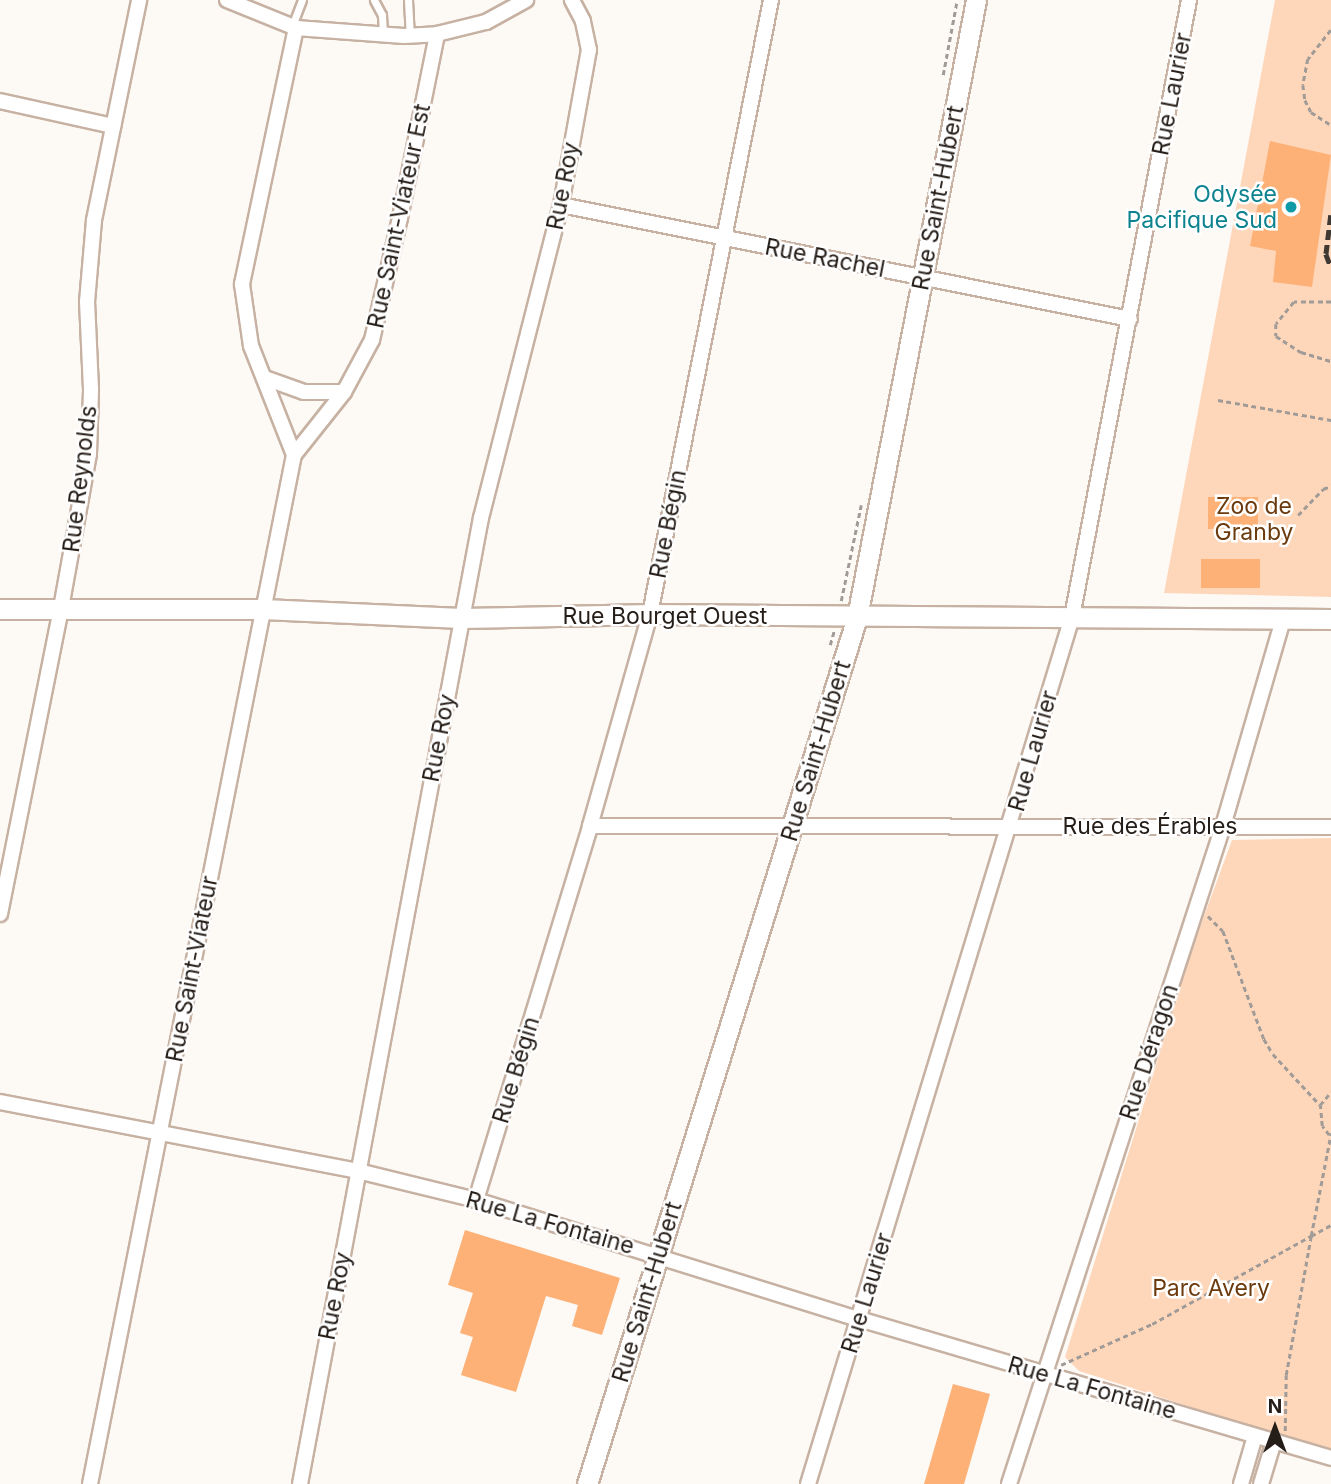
<!DOCTYPE html>
<html>
<head>
<meta charset="utf-8">
<style>
	body { margin:0 }
	#map { position:relative; width:1331px; height:1484px; overflow:hidden; background:#fdf9f5; font-family:Inter,sans-serif }
	div>[style] { position:absolute }
	.green>* { inset:0; background:#fed7ba }
	.building>* { inset:0; background:#fdb177 }
	.path>* { height:2.5px; margin-top:-1.25px; transform-origin:0; background:repeating-linear-gradient(90deg,#a19b97 0 5px,transparent 0 8.5px) }
	.roads { filter:drop-shadow(2px 0 #c6b1a2) drop-shadow(-2px 0 #c6b1a2) drop-shadow(0 2px #c6b1a2) drop-shadow(0 -2px #c6b1a2) }
	.lane>* { height:7px; margin:-3.5px; padding:0 3.5px; transform-origin:3.5px; border-radius:3.5px; background:#fff }
	.street>* { height:14px; margin:-7px; padding:0 7px; transform-origin:7px; border-radius:7px; background:#fff }
	.secondary>* { height:19px; margin:-9.5px; padding:0 9.5px; transform-origin:9.5px; border-radius:9.5px; background:#fff }
	.rail>* { height:4.5px; margin-top:-2.25px; transform-origin:0; background:repeating-linear-gradient(90deg,#403833 0 10px,transparent 0 15px) }
	.dots>* { width:19px; height:19px; translate:-50% -50%; box-sizing:border-box; border:4px solid #fff; border-radius:50% }
	span { translate:-50% -50%; white-space:nowrap; text-align:center; line-height:1.15; -webkit-text-stroke:5px #fff; paint-order:stroke }
	.street-label { font-size:23px; color:#251d18 }
	.culture-label { font-size:23px; color:#0d838f }
	.right { translate:-100% -50%; text-align:right }
	.park-label { font-size:23px; color:#6b3b0e }
	.north { position:absolute; left:1240px; top:1393px; width:70px; height:70px; -webkit-text-stroke:5px #fff; paint-order:stroke; rotate:0deg; font-size:19px; font-weight:700; line-height:28px; text-align:center; color:#251d18 }
	.north::after { content:''; display:block; margin:auto; width:24px; height:32px; background:#251d18; clip-path:polygon(50% 0,100% 100%,50% 72%,0 100%) }
</style>
</head>
<body>
<div id="map">
	<div class="green">
		<i style="clip-path:polygon(1275px 0,1331px 0,1331px 597px,1164px 593px)"></i>
		<i style="clip-path:polygon(1331px 838px,1331px 1452px,1079px 1371px,1065px 1357px,1192px 949px,1232px 840px)"></i>
	</div>
	<div class="building">
		<i style="clip-path:polygon(1270px 141px,1331px 155px,1312px 287px,1273px 282px,1276px 251px,1250px 246px)"></i>
		<i style="clip-path:polygon(1208px 497px,1258px 497px,1258px 528px,1208px 529px)"></i>
		<i style="clip-path:polygon(1201px 559px,1260px 559px,1260px 588px,1201px 588px)"></i>
		<i style="clip-path:polygon(465px 1230px,620px 1278px,602px 1335px,572px 1326px,578px 1305px,546px 1296px,516px 1392px,461px 1375px,473px 1337px,460px 1333px,473px 1293px,448px 1285px)"></i>
		<i style="clip-path:polygon(953px 1384px,990px 1394px,964px 1484px,924px 1484px)"></i>
	</div>
	<div class="path">
		<i style="left:1331px;top:30px;width:37px;rotate:128deg"></i>
		<i style="left:1308px;top:59px;width:26px;rotate:101deg"></i>
		<i style="left:1303px;top:85px;width:15px;rotate:82deg"></i>
		<i style="left:1305px;top:100px;width:13px;rotate:63deg"></i>
		<i style="left:1311px;top:112px;width:24px;rotate:33deg"></i>
		<i style="left:943px;top:75px;width:76px;rotate:-79.4deg"></i>
		<i style="left:1331px;top:302px;width:37px;rotate:180deg"></i>
		<i style="left:1294px;top:302px;width:28px;rotate:129deg"></i>
		<i style="left:1276px;top:324px;width:12px;rotate:90deg"></i>
		<i style="left:1276px;top:336px;width:30px;rotate:33deg"></i>
		<i style="left:1301px;top:352px;width:31px;rotate:17deg"></i>
		<i style="left:1218px;top:400px;width:115px;rotate:10deg"></i>
		<i style="left:1298px;top:515px;width:36px;rotate:-46deg"></i>
		<i style="left:1323px;top:489px;width:9px;rotate:-21deg"></i>
		<i style="left:841px;top:601px;width:98px;rotate:-78.2deg"></i>
		<i style="left:830px;top:645px;width:15px;rotate:-74deg"></i>
		<i style="left:1208px;top:916px;width:21px;rotate:45deg"></i>
		<i style="left:1223px;top:931px;width:116px;rotate:69.2deg"></i>
		<i style="left:1264px;top:1039px;width:17px;rotate:59deg"></i>
		<i style="left:1273px;top:1054px;width:69px;rotate:47.3deg"></i>
		<i style="left:1329px;top:1135px;width:11px;rotate:-128deg"></i>
		<i style="left:1322px;top:1126px;width:21px;rotate:-95deg"></i>
		<i style="left:1320px;top:1105px;width:17px;rotate:-50deg"></i>
		<i style="left:1061px;top:1365px;width:100px;rotate:-24.3deg"></i>
		<i style="left:1152px;top:1324px;width:182px;rotate:-29deg"></i>
		<i style="left:1311px;top:1236px;width:105px;rotate:-79deg"></i>
		<i style="left:1285px;top:1431px;width:56px;rotate:-89deg"></i>
		<i style="left:1286px;top:1375px;width:141px;rotate:-79.8deg"></i>
		<i style="left:1311px;top:1236px;width:23px;rotate:-29deg"></i>
	</div>
	<div class="roads">
		<div class="lane">
			<i style="left:374px;top:0;width:17px;rotate:62deg"></i>
			<i style="left:382px;top:15px;width:19px;rotate:87deg"></i>
			<i style="left:408px;top:0;width:35px;rotate:87deg"></i>
			<i style="left:292px;top:26px;width:28px;rotate:-69deg"></i>
		</div>
		<div class="street">
			<i style="left:227px;top:0;width:74px;rotate:22.1deg"></i>
			<i style="left:296px;top:28px;width:108px;rotate:4.2deg"></i>
			<i style="left:404px;top:36px;width:33px;rotate:-3deg"></i>
			<i style="left:437px;top:34px;width:50px;rotate:-13.8deg"></i>
			<i style="left:486px;top:22px;width:46px;rotate:-28.8deg"></i>
			<i style="left:0;top:101px;width:116px;rotate:12.5deg"></i>
			<i style="left:561px;top:205px;width:580px;rotate:11.33deg"></i>
			<i style="left:265px;top:378px;width:41px;rotate:19.7deg"></i>
			<i style="left:304px;top:392px;width:40px"></i>
			<i style="left:294px;top:455px;width:117px;rotate:-111.5deg"></i>
			<i style="left:251px;top:346px;width:63px;rotate:-98.3deg"></i>
			<i style="left:242px;top:284px;width:262px;rotate:-78.1deg"></i>
			<i style="left:590px;top:826px;width:741px;rotate:0.08deg"></i>
			<i style="left:0;top:914px;width:312px;rotate:-78.7deg"></i>
			<i style="left:61px;top:608px;width:157px;rotate:-79.7deg"></i>
			<i style="left:89px;top:454px;width:65px;rotate:-88.2deg"></i>
			<i style="left:91px;top:389px;width:87px;rotate:-92.6deg"></i>
			<i style="left:87px;top:302px;width:82px;rotate:-85.1deg"></i>
			<i style="left:94px;top:220px;width:225px;rotate:-78.4deg"></i>
			<i style="left:0;top:1102px;width:365px;rotate:10.9deg"></i>
			<i style="left:358px;top:1171px;width:122px;rotate:13.8deg"></i>
			<i style="left:476px;top:1200px;width:401px;rotate:17.3deg"></i>
			<i style="left:859px;top:1319px;width:492px;rotate:16.4deg"></i>
			<i style="left:476px;top:1200px;width:391px;rotate:-73deg"></i>
			<i style="left:590px;top:826px;width:220px;rotate:-74.2deg"></i>
			<i style="left:650px;top:614px;width:626px;rotate:-78.85deg"></i>
			<i style="left:90px;top:1484px;width:1049px;rotate:-78.79deg"></i>
			<i style="left:294px;top:455px;width:80px;rotate:-51.6deg"></i>
			<i style="left:344px;top:392px;width:59px;rotate:-61.7deg"></i>
			<i style="left:372px;top:340px;width:125px;rotate:-77.1deg"></i>
			<i style="left:400px;top:218px;width:188px;rotate:-78.6deg"></i>
			<i style="left:300px;top:1484px;width:983px;rotate:-79.39deg"></i>
			<i style="left:481px;top:518px;width:323px;rotate:-75.7deg"></i>
			<i style="left:561px;top:205px;width:158px;rotate:-79.8deg"></i>
			<i style="left:589px;top:50px;width:30px;rotate:-102deg"></i>
			<i style="left:583px;top:21px;width:24px;rotate:-118deg"></i>
			<i style="left:808px;top:1484px;width:906px;rotate:-73.06deg"></i>
			<i style="left:1072px;top:617px;width:628px;rotate:-79.26deg"></i>
			<i style="left:1009px;top:1484px;width:692px;rotate:-71.98deg"></i>
			<i style="left:1223px;top:826px;width:216px;rotate:-73.8deg"></i>
			<i style="left:1241px;top:1484px;width:50px;rotate:-73.7deg"></i>
			<i style="left:1261px;top:1484px;width:45px;rotate:-73.2deg"></i>
		</div>
		<div class="secondary">
			<i style="left:0;top:609px;width:263px"></i>
			<i style="left:263px;top:609px;width:198px;rotate:2.6deg"></i>
			<i style="left:461px;top:618px;width:189px;rotate:-1.2deg"></i>
			<i style="left:650px;top:614px;width:681px;rotate:0.42deg"></i>
			<i style="left:587px;top:1484px;width:908px;rotate:-72.7deg"></i>
			<i style="left:857px;top:617px;width:628px;rotate:-79.08deg"></i>
		</div>
	</div>
	<div class="rail">
		<i style="left:1331px;top:215px;width:39px;rotate:97deg"></i>
		<i style="left:1326px;top:254px;width:14px;rotate:69deg"></i>
	</div>
	<div class="dots">
		<i style="left:1291px;top:207px;background:#0f9aa8"></i>
	</div>
	<div class="street-label">
		<span style="left:1172px;top:94px;rotate:-79deg">Rue Laurier</span>
		<span style="left:563px;top:186px;rotate:-79deg">Rue Roy</span>
		<span style="left:938px;top:198px;rotate:-79deg">Rue Saint-Hubert</span>
		<span style="left:399px;top:216px;rotate:-78deg">Rue Saint-Viateur Est</span>
		<span style="left:825px;top:258px;rotate:11deg">Rue Rachel</span>
		<span style="left:80px;top:479px;rotate:-83deg">Rue Reynolds</span>
		<span style="left:668px;top:524px;rotate:-79deg">Rue Bégin</span>
		<span style="left:665px;top:616px">Rue Bourget Ouest</span>
		<span style="left:439px;top:738px;rotate:-79deg">Rue Roy</span>
		<span style="left:816px;top:751px;rotate:-73deg">Rue Saint-Hubert</span>
		<span style="left:1033px;top:751px;rotate:-74deg">Rue Laurier</span>
		<span style="left:1150px;top:826px">Rue des Érables</span>
		<span style="left:192px;top:969px;rotate:-79deg">Rue Saint-Viateur</span>
		<span style="left:1149px;top:1052px;rotate:-72deg">Rue Déragon</span>
		<span style="left:516px;top:1070px;rotate:-73deg">Rue Bégin</span>
		<span style="left:550px;top:1223px;rotate:16deg">Rue La Fontaine</span>
		<span style="left:647px;top:1292px;rotate:-73deg">Rue Saint-Hubert</span>
		<span style="left:867px;top:1293px;rotate:-73deg">Rue Laurier</span>
		<span style="left:335px;top:1296px;rotate:-79deg">Rue Roy</span>
		<span style="left:1092px;top:1388px;rotate:16deg">Rue La Fontaine</span>
	</div>
	<div class="culture-label">
		<span class="right" style="left:1277px;top:207px">Odysée<br>Pacifique Sud</span>
	</div>
	<div class="park-label">
		<span style="left:1254px;top:519px">Zoo de<br>Granby</span>
		<span style="left:1211px;top:1288px">Parc Avery</span>
	</div>
	<div class="north">N</div>
</div>
</body>
</html>
